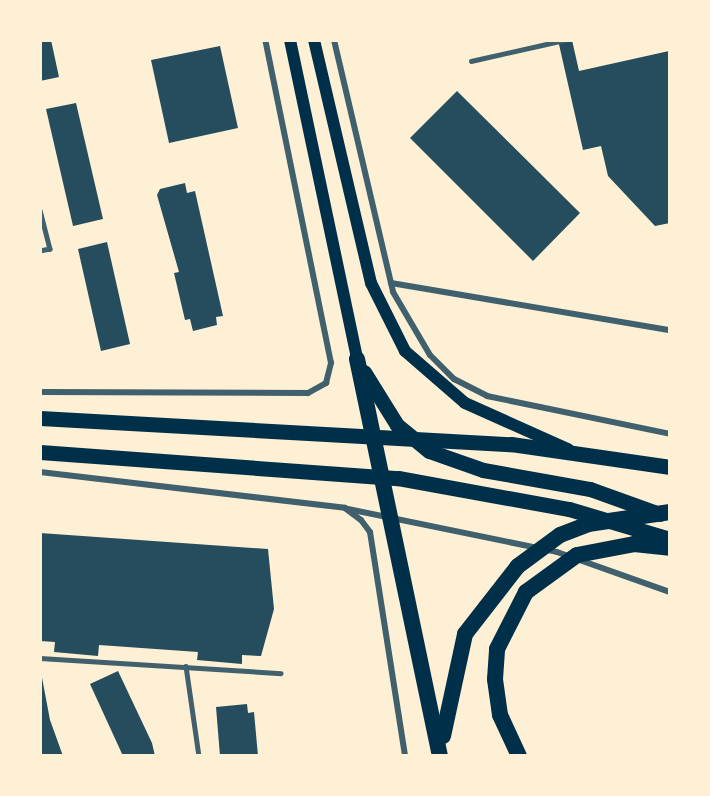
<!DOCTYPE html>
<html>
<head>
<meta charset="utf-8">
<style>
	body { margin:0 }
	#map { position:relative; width:710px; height:796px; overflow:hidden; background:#fdf0d5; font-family:Montserrat,sans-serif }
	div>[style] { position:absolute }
	.building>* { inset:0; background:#264d5e }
	.service>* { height:4.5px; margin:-2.25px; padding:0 2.25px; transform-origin:2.25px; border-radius:2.25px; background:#3f606c }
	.minor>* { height:6px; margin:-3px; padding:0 3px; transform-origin:3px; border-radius:3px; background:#3f606c }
	.secondary>* { height:12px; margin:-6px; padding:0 6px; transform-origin:6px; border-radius:6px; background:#003049 }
	.primary>* { height:15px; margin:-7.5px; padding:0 7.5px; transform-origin:7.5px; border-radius:7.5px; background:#003049 }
	.trunk>* { height:16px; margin:-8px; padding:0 8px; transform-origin:8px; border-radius:8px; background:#003049 }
	span { translate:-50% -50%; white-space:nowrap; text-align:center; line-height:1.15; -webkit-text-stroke:4.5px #fdf0d5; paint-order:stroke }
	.frame { position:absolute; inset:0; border:42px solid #fdf0d5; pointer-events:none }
</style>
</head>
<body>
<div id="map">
	<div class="building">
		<i style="clip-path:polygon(40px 40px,51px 40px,59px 77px,40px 81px)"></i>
		<i style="clip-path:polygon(558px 40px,572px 40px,579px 71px,669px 51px,670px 223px,655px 226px,608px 176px,601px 146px,583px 150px)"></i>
		<i style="clip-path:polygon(220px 46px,238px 128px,169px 143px,151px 60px)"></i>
		<i style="clip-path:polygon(457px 91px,580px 213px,533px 261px,410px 138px)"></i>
		<i style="clip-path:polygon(76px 103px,103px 219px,73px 226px,46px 109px)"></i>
		<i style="clip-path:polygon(185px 183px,187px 193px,195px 191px,223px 316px,216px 317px,217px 325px,193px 331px,190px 319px,185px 320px,174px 273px,179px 272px,157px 195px,160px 189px)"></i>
		<i style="clip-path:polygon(107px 242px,130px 344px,101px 351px,78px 249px)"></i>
		<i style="clip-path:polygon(40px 533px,268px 549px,274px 609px,261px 656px,242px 655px,242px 664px,197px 660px,198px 652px,99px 645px,98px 656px,54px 652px,55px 642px,40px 641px)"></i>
		<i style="clip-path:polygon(40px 667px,50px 720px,63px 756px,40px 756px)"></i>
		<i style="clip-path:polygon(118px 671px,152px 743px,155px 756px,123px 756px,90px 684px)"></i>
		<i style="clip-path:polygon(247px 704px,248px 713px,254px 712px,258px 756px,220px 756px,216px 707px)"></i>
	</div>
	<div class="service">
		<i style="left:471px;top:61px;width:95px;rotate:-12.7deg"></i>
		<i style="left:40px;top:210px;width:40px;rotate:75.6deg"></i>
		<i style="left:50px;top:249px;width:10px;rotate:169deg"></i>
		<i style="left:40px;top:658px;width:241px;rotate:3.6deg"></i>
		<i style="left:186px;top:666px;width:91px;rotate:81.8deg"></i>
	</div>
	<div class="minor">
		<i style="left:334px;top:40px;width:259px;rotate:76.8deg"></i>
		<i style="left:393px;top:292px;width:73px;rotate:59.6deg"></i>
		<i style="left:430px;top:355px;width:34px;rotate:45deg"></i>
		<i style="left:454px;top:379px;width:37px;rotate:27deg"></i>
		<i style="left:487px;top:396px;width:187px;rotate:11.7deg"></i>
		<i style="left:391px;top:283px;width:283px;rotate:9.6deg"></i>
		<i style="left:40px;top:392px;width:268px;rotate:0.2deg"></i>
		<i style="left:308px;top:393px;width:21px;rotate:-29deg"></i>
		<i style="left:326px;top:383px;width:21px;rotate:-76deg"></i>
		<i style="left:331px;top:363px;width:330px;rotate:-101.5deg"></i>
		<i style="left:40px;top:472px;width:307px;rotate:6.7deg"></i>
		<i style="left:345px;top:508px;width:20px;rotate:37deg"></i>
		<i style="left:361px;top:520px;width:15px;rotate:53deg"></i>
		<i style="left:370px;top:532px;width:227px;rotate:81.1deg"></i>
		<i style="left:348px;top:509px;width:213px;rotate:11.6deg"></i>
		<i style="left:557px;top:552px;width:120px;rotate:19.5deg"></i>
	</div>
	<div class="secondary">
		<i style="left:290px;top:40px;width:326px;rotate:78.1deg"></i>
		<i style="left:314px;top:40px;width:250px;rotate:76.8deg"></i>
		<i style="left:371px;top:283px;width:76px;rotate:63.4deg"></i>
		<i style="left:405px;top:351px;width:79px;rotate:40.9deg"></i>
		<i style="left:465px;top:403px;width:113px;rotate:24.1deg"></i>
	</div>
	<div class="primary">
		<i style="left:364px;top:372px;width:62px;rotate:58.1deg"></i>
		<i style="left:397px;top:425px;width:41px;rotate:39.1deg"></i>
		<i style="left:429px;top:451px;width:57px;rotate:19.4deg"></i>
		<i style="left:483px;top:470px;width:109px;rotate:10.1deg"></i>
		<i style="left:590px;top:489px;width:74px;rotate:19.7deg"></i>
		<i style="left:40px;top:418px;width:472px;rotate:3.2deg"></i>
		<i style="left:511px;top:444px;width:161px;rotate:8.2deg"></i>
		<i style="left:40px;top:452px;width:359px;rotate:4.2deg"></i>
		<i style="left:398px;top:478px;width:174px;rotate:10.3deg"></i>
		<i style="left:569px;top:509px;width:105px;rotate:16.5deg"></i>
	</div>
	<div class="trunk">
		<i style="left:357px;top:359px;width:406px;rotate:78.2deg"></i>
		<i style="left:443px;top:736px;width:104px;rotate:-77.8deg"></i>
		<i style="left:465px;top:634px;width:86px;rotate:-52.1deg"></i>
		<i style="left:518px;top:566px;width:52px;rotate:-36.4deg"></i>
		<i style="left:560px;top:535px;width:30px;rotate:-21deg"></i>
		<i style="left:588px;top:524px;width:83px;rotate:-8.3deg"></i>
		<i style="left:519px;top:756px;width:45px;rotate:-114.9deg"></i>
		<i style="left:500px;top:715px;width:36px;rotate:-98deg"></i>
		<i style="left:495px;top:679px;width:30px;rotate:-86deg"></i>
		<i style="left:497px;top:649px;width:64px;rotate:-63deg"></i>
		<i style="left:526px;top:592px;width:63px;rotate:-36deg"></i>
		<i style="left:577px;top:555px;width:58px;rotate:-10.9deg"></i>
		<i style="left:634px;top:544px;width:36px;rotate:6deg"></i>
	</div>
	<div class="frame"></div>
</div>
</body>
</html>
